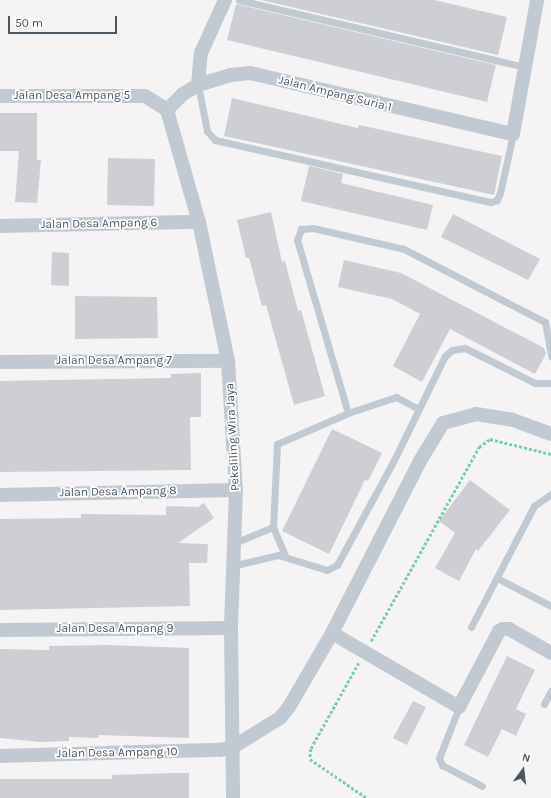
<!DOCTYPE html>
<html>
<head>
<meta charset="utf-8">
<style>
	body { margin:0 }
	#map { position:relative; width:551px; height:798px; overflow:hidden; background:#f5f3f3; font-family:Karla,sans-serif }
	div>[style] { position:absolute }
	.building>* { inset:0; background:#cdcfd5 }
	.path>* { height:2.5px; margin-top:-1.25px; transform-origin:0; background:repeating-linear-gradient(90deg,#7ad0a6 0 3px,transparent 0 5px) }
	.service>* { height:7px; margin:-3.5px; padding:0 3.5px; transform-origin:3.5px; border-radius:3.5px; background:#c1cad2 }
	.minor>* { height:14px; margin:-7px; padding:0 7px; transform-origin:7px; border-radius:7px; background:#c1cad2 }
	span { translate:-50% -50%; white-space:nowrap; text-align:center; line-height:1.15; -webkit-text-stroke:3.5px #fff; paint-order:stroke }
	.street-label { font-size:12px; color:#4a5661 }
	.north { position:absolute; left:503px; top:750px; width:40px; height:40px; -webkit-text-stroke:3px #fff; paint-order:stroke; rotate:15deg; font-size:11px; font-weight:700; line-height:16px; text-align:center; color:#4a5661 }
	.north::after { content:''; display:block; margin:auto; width:14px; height:18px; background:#4a5661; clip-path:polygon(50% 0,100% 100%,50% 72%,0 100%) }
	.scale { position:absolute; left:8px; top:16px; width:109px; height:18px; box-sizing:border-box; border:2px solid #4a5661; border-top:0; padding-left:5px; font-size:12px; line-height:14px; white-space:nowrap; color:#4a5661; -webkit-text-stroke:3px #fff; paint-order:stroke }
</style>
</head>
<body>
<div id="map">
	<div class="building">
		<i style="clip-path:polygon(261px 0,434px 0,507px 17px,498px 55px)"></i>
		<i style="clip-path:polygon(236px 4px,496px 65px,487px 102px,227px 40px)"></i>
		<i style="clip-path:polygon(232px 98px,358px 128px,359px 125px,502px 156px,494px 195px,224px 136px)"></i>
		<i style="clip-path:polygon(0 113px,37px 113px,37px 160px,41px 160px,37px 203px,15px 202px,19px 151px,0 151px)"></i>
		<i style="clip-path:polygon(108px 158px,155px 159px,154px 206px,107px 205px)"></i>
		<i style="clip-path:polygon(309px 166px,343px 174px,341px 183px,433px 205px,427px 230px,301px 201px)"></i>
		<i style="clip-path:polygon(271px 212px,282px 262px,285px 261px,298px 311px,301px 310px,325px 396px,294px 405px,266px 305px,262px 306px,249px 258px,246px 258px,237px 220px)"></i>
		<i style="clip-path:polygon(453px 214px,540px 259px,528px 280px,441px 237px)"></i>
		<i style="clip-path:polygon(52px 252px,69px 253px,69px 286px,51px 285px)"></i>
		<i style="clip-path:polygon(344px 260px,401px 273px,544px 348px,546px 354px,535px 374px,450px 329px,422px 382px,393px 366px,420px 314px,392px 299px,338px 287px)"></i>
		<i style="clip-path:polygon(75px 296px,157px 297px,158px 338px,75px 339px)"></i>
		<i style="clip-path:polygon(201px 373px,201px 417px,190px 417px,191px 470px,0 472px,0 381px,171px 378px,171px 374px)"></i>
		<i style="clip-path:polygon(332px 429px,382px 453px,368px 481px,365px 480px,329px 554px,282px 531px)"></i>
		<i style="clip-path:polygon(470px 480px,510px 510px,478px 551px,476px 549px,459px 581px,435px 568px,455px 533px,439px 521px)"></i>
		<i style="clip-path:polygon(204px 503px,214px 518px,178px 543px,208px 544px,207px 563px,189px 563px,190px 606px,0 610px,0 519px,81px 518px,81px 514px,166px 515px,166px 506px,198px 507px)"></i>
		<i style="clip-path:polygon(109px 645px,189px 648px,189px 738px,99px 735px,98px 738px,69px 737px,69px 741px,40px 742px,0 738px,0 649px,49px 650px,49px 646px)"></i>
		<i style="clip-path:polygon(507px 656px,535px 670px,516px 709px,526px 714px,516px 736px,502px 729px,488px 757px,464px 745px)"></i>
		<i style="clip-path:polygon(413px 701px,426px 707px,407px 745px,393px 738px)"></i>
		<i style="clip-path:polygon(173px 773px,189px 773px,189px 798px,0 798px,0 779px,112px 779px,112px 775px)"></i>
	</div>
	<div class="path">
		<i style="left:371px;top:641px;width:222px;rotate:-60.9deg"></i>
		<i style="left:479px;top:447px;width:14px;rotate:-36deg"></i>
		<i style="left:490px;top:439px;width:63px;rotate:13.8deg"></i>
		<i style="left:359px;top:663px;width:98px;rotate:119.2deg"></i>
		<i style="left:311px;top:749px;width:10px;rotate:96deg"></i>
		<i style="left:310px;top:759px;width:69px;rotate:34.4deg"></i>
	</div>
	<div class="service">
		<i style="left:239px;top:0;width:294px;rotate:13.2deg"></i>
		<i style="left:198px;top:85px;width:47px;rotate:78.9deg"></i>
		<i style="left:207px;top:131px;width:12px;rotate:48deg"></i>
		<i style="left:215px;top:140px;width:283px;rotate:12.7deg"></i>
		<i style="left:491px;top:202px;width:6px;rotate:-18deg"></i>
		<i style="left:497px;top:200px;width:8px;rotate:-67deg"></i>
		<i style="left:500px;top:193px;width:60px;rotate:-77.6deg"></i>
		<i style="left:348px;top:413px;width:180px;rotate:-106.4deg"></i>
		<i style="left:297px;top:240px;width:12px;rotate:-70deg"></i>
		<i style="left:301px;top:229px;width:12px;rotate:-5deg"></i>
		<i style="left:313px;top:228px;width:93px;rotate:13deg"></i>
		<i style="left:404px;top:249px;width:159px;rotate:27.4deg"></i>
		<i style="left:545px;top:322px;width:35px;rotate:80deg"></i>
		<i style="left:273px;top:527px;width:30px;rotate:67deg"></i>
		<i style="left:234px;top:543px;width:42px;rotate:-22.3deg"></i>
		<i style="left:273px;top:527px;width:83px;rotate:-87.2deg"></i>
		<i style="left:277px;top:444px;width:77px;rotate:-23.6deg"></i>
		<i style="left:348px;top:413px;width:51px;rotate:-18.4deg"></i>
		<i style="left:396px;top:397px;width:24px;rotate:28deg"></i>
		<i style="left:232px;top:566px;width:47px;rotate:-13.4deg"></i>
		<i style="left:278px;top:555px;width:51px;rotate:17deg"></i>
		<i style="left:327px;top:570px;width:11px;rotate:-27deg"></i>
		<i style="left:337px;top:565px;width:119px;rotate:-61.5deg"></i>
		<i style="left:394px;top:460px;width:116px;rotate:-63.9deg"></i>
		<i style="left:445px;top:356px;width:9px;rotate:-41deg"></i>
		<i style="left:452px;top:350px;width:13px;rotate:-9deg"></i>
		<i style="left:465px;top:348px;width:78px;rotate:26.6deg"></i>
		<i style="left:535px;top:383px;width:16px"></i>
		<i style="left:497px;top:578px;width:61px;rotate:27.4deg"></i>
		<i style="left:471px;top:627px;width:136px;rotate:-62.5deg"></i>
		<i style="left:534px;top:506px;width:21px;rotate:-35deg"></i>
		<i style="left:544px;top:704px;width:15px;rotate:-62deg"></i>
		<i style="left:459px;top:707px;width:55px;rotate:111.4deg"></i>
		<i style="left:439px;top:758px;width:8px;rotate:67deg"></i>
		<i style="left:442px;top:765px;width:45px;rotate:27.7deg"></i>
	</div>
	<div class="minor">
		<i style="left:198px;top:85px;width:32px;rotate:-85deg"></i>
		<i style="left:201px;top:53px;width:58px;rotate:-65.6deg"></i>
		<i style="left:0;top:96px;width:145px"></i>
		<i style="left:145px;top:96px;width:26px;rotate:32deg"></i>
		<i style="left:167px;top:110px;width:116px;rotate:74.1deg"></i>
		<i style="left:199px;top:222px;width:142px;rotate:78.2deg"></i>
		<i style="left:228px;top:361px;width:129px;rotate:86.5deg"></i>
		<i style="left:236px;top:490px;width:138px;rotate:92.1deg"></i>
		<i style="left:231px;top:628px;width:170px;rotate:89.3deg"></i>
		<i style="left:167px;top:110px;width:23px;rotate:-45deg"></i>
		<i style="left:183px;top:94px;width:17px;rotate:-31deg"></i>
		<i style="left:198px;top:85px;width:34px;rotate:-17deg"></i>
		<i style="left:231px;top:75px;width:19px;rotate:-6deg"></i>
		<i style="left:250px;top:73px;width:270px;rotate:13.1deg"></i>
		<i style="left:513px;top:134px;width:136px;rotate:-79.8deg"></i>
		<i style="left:0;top:226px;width:199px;rotate:-1.2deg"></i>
		<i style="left:0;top:362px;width:228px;rotate:-0.3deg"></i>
		<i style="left:0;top:495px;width:236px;rotate:-1.2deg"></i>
		<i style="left:0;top:630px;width:231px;rotate:-0.5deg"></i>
		<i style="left:332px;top:633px;width:147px;rotate:30.2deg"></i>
		<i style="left:459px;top:707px;width:86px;rotate:-62.2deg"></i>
		<i style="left:499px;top:631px;width:4px;rotate:-27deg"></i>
		<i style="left:503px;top:629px;width:6px"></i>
		<i style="left:509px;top:629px;width:48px;rotate:29.7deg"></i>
		<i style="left:0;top:756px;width:220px;rotate:-1.6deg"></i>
		<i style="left:220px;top:750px;width:13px;rotate:-13deg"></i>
		<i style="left:233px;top:747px;width:55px;rotate:-31.7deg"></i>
		<i style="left:280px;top:718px;width:14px;rotate:-51deg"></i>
		<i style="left:289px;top:707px;width:86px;rotate:-59.8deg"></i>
		<i style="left:332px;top:633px;width:193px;rotate:-62.9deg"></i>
		<i style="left:420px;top:461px;width:44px;rotate:-58.8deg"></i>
		<i style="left:443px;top:423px;width:34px;rotate:-15deg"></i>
		<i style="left:476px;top:414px;width:37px;rotate:9deg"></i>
		<i style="left:513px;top:420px;width:40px;rotate:20.2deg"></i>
	</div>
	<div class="street-label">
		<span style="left:335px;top:94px;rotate:14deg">Jalan Ampang Suria 1</span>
		<span style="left:72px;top:96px">Jalan Desa Ampang 5</span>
		<span style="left:99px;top:224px;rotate:-1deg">Jalan Desa Ampang 6</span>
		<span style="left:114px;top:361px">Jalan Desa Ampang 7</span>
		<span style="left:233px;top:437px;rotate:-93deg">Pekeliling Wira Jaya</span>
		<span style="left:118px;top:492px;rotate:-1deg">Jalan Desa Ampang 8</span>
		<span style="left:115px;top:629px">Jalan Desa Ampang 9</span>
		<span style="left:117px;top:753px;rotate:-1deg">Jalan Desa Ampang 10</span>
	</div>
	<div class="north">N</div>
	<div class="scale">50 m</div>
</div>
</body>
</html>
